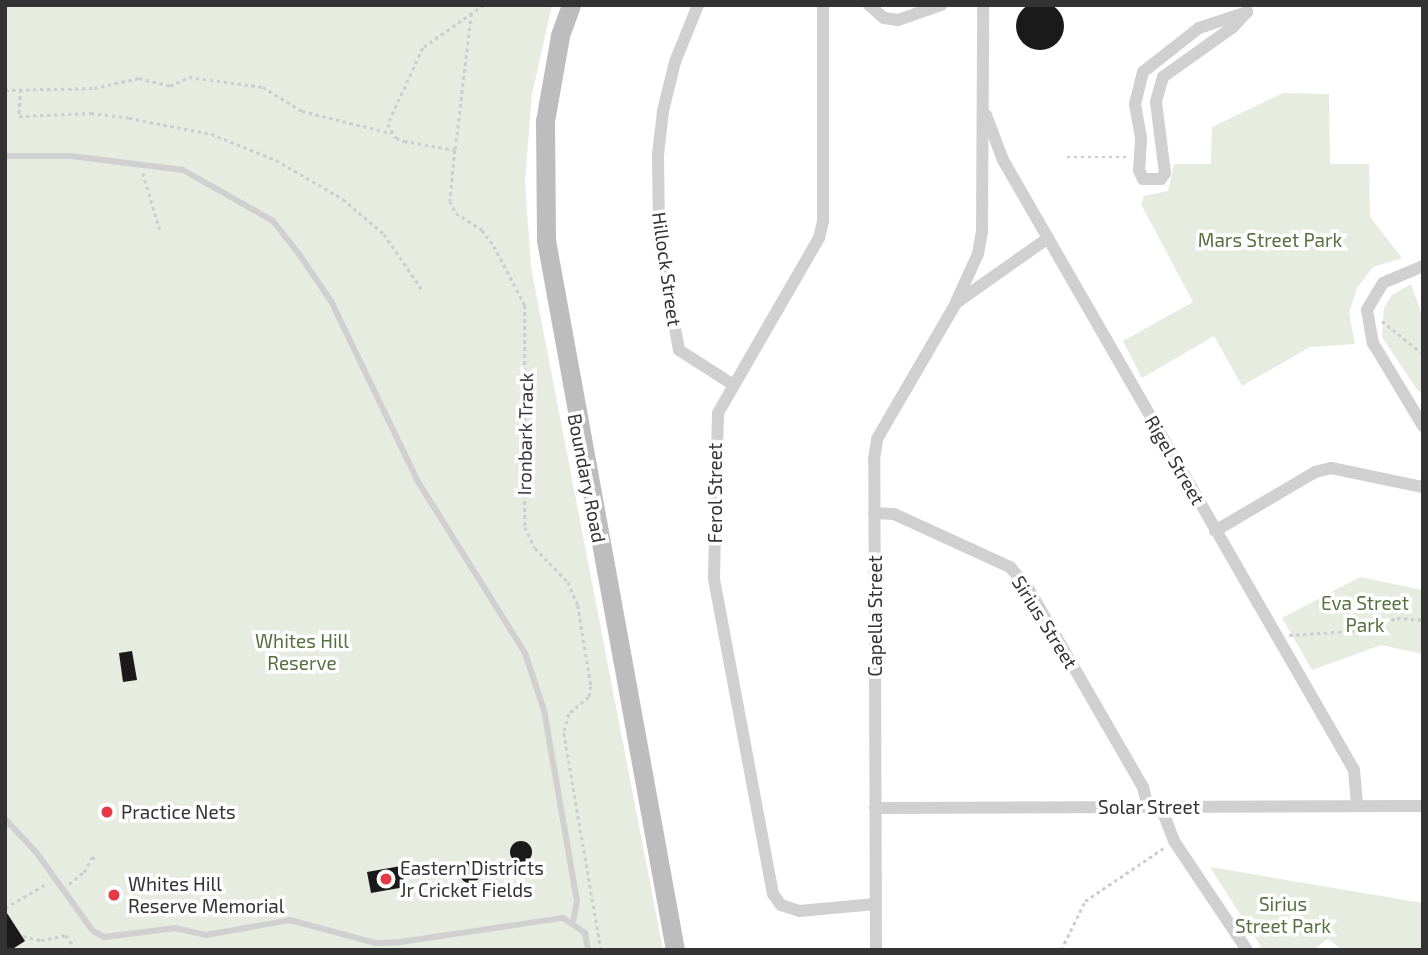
<!DOCTYPE html>
<html>
<head>
<meta charset="utf-8">
<style>
	body { margin:0 }
	#map { position:relative; width:1428px; height:955px; overflow:hidden; background:#fff; font-family:"Exo 2",sans-serif }
	div>[style] { position:absolute }
	.green>* { inset:0; background:#e6ecdf }
	.building>* { inset:0; background:#1a1a1a }
	.round { border-radius:50% }
	.path>* { height:2.5px; margin-top:-1.25px; transform-origin:0; background:repeating-linear-gradient(90deg,#cdcdcd 0 3.5px,transparent 0 7px) }
	.lane>* { height:6px; margin:-3px; padding:0 3px; transform-origin:3px; border-radius:3px; background:#d0d0d0 }
	.street>* { height:12px; margin:-6px; padding:0 6px; transform-origin:6px; border-radius:6px; background:#d0d0d0 }
	.secondary>* { height:19px; margin:-9.5px; padding:0 9.5px; transform-origin:9.5px; border-radius:9.5px; background:#bdbdbd }
	.dots>* { width:19px; height:19px; translate:-50% -50%; box-sizing:border-box; border:4px solid #fff; border-radius:50% }
	span { translate:-50% -50%; white-space:nowrap; text-align:center; line-height:1.15; -webkit-text-stroke:7px #fff; paint-order:stroke }
	.park-label { font-size:19px; color:#56703f }
	.street-label { font-size:19px; color:#333 }
	.poi-label { font-size:19px; color:#333 }
	.left { translate:0 -50%; text-align:left }
	.frame { position:absolute; inset:0; border:7px solid #333; pointer-events:none }
</style>
</head>
<body>
<div id="map">
	<div class="green">
		<i style="clip-path:polygon(5px 5px,552px 5px,532px 94px,525px 181px,531px 267px,663px 950px,5px 950px)"></i>
		<i style="clip-path:polygon(1283px 93px,1329px 94px,1330px 164px,1369px 164px,1370px 217px,1402px 258px,1373px 267px,1357px 288px,1349px 313px,1355px 344px,1310px 347px,1242px 386px,1214px 336px,1142px 378px,1123px 341px,1193px 302px,1141px 204px,1144px 196px,1168px 191px,1174px 164px,1211px 164px,1212px 127px)"></i>
		<i style="clip-path:polygon(1411px 284px,1423px 318px,1423px 392px,1418px 391px,1382px 337px,1384px 308px,1392px 295px)"></i>
		<i style="clip-path:polygon(1360px 577px,1423px 590px,1423px 654px,1381px 645px,1312px 670px,1282px 618px)"></i>
		<i style="clip-path:polygon(1210px 867px,1423px 903px,1423px 950px,1342px 950px,1328px 939px,1313px 950px,1263px 950px)"></i>
	</div>
	<div class="building">
		<i class="round" style="left:1016px;top:2px;width:48px;height:48px"></i>
		<i style="clip-path:polygon(132px 651px,137px 680px,123px 682px,119px 653px)"></i>
		<i class="round" style="left:510px;top:841px;width:22px;height:22px"></i>
		<i class="round" style="left:459px;top:861px;width:22px;height:22px"></i>
		<i style="clip-path:polygon(401px 866px,405px 887px,371px 893px,367px 872px)"></i>
		<i style="clip-path:polygon(5px 910px,25px 941px,11px 950px,5px 950px)"></i>
	</div>
	<div class="path">
		<i style="left:484px;top:5px;width:75px;rotate:144.8deg"></i>
		<i style="left:423px;top:48px;width:84px;rotate:114.7deg"></i>
		<i style="left:388px;top:124px;width:16px;rotate:60deg"></i>
		<i style="left:396px;top:138px;width:9px;rotate:21deg"></i>
		<i style="left:404px;top:141px;width:52px;rotate:10deg"></i>
		<i style="left:455px;top:150px;width:51px;rotate:95.6deg"></i>
		<i style="left:450px;top:201px;width:13px;rotate:63deg"></i>
		<i style="left:456px;top:213px;width:31px;rotate:33deg"></i>
		<i style="left:482px;top:230px;width:20px;rotate:53deg"></i>
		<i style="left:494px;top:246px;width:67px;rotate:62.3deg"></i>
		<i style="left:525px;top:305px;width:222px;rotate:90deg"></i>
		<i style="left:525px;top:527px;width:23px;rotate:65deg"></i>
		<i style="left:535px;top:548px;width:47px;rotate:45.9deg"></i>
		<i style="left:568px;top:582px;width:25px;rotate:67deg"></i>
		<i style="left:578px;top:605px;width:82px;rotate:80.9deg"></i>
		<i style="left:591px;top:686px;width:11px;rotate:100deg"></i>
		<i style="left:589px;top:697px;width:26px;rotate:140deg"></i>
		<i style="left:569px;top:714px;width:20px;rotate:105deg"></i>
		<i style="left:564px;top:733px;width:220px;rotate:80.3deg"></i>
		<i style="left:21px;top:89px;width:27px;rotate:94deg"></i>
		<i style="left:19px;top:116px;width:72px;rotate:-2.4deg"></i>
		<i style="left:91px;top:113px;width:38px;rotate:7deg"></i>
		<i style="left:129px;top:118px;width:84px;rotate:11deg"></i>
		<i style="left:211px;top:134px;width:70px;rotate:21.8deg"></i>
		<i style="left:276px;top:160px;width:78px;rotate:30.2deg"></i>
		<i style="left:343px;top:199px;width:54px;rotate:40.5deg"></i>
		<i style="left:384px;top:234px;width:69px;rotate:55.6deg"></i>
		<i style="left:5px;top:90px;width:89px;rotate:-1.3deg"></i>
		<i style="left:94px;top:88px;width:46px;rotate:-12.5deg"></i>
		<i style="left:139px;top:78px;width:32px;rotate:14deg"></i>
		<i style="left:170px;top:86px;width:21px;rotate:-25deg"></i>
		<i style="left:189px;top:77px;width:75px;rotate:7.7deg"></i>
		<i style="left:263px;top:87px;width:46px;rotate:31.6deg"></i>
		<i style="left:302px;top:111px;width:92px;rotate:13.9deg"></i>
		<i style="left:455px;top:149px;width:136px;rotate:-83.2deg"></i>
		<i style="left:1067px;top:157px;width:60px"></i>
		<i style="left:143px;top:173px;width:59px;rotate:73.4deg"></i>
		<i style="left:1382px;top:321px;width:53px;rotate:38.8deg"></i>
		<i style="left:1289px;top:635px;width:76px;rotate:-3.8deg"></i>
		<i style="left:1365px;top:630px;width:34px;rotate:-21deg"></i>
		<i style="left:1397px;top:618px;width:26px;rotate:4deg"></i>
		<i style="left:69px;top:884px;width:19px;rotate:-39deg"></i>
		<i style="left:84px;top:872px;width:17px;rotate:-62deg"></i>
		<i style="left:92px;top:857px;width:7px;rotate:27deg"></i>
		<i style="left:5px;top:908px;width:48px;rotate:-30.3deg"></i>
		<i style="left:23px;top:936px;width:18px;rotate:13deg"></i>
		<i style="left:41px;top:940px;width:25px;rotate:-11deg"></i>
		<i style="left:66px;top:935px;width:11px;rotate:56deg"></i>
		<i style="left:1061px;top:950px;width:55px;rotate:-63.9deg"></i>
		<i style="left:1085px;top:901px;width:97px;rotate:-34deg"></i>
	</div>
	<div class="lane">
		<i style="left:5px;top:156px;width:66px"></i>
		<i style="left:71px;top:156px;width:113px;rotate:7.1deg"></i>
		<i style="left:183px;top:170px;width:103px;rotate:29.5deg"></i>
		<i style="left:273px;top:221px;width:42px;rotate:51.8deg"></i>
		<i style="left:299px;top:254px;width:57px;rotate:55.8deg"></i>
		<i style="left:331px;top:301px;width:199px;rotate:64.3deg"></i>
		<i style="left:417px;top:480px;width:204px;rotate:58deg"></i>
		<i style="left:525px;top:653px;width:60px;rotate:71.6deg"></i>
		<i style="left:544px;top:710px;width:194px;rotate:80.2deg"></i>
		<i style="left:577px;top:901px;width:20px;rotate:101deg"></i>
		<i style="left:5px;top:819px;width:45px;rotate:46.8deg"></i>
		<i style="left:36px;top:852px;width:97px;rotate:54.2deg"></i>
		<i style="left:93px;top:931px;width:13px;rotate:29deg"></i>
		<i style="left:104px;top:937px;width:72px;rotate:-7.2deg"></i>
		<i style="left:175px;top:928px;width:32px;rotate:13deg"></i>
		<i style="left:206px;top:935px;width:85px;rotate:-10.1deg"></i>
		<i style="left:290px;top:920px;width:89px;rotate:15deg"></i>
		<i style="left:376px;top:943px;width:24px;rotate:-2deg"></i>
		<i style="left:400px;top:942px;width:165px;rotate:-8.4deg"></i>
		<i style="left:563px;top:918px;width:27px;rotate:34deg"></i>
		<i style="left:585px;top:933px;width:17px;rotate:80deg"></i>
	</div>
	<div class="street">
		<i style="left:698px;top:5px;width:61px;rotate:112deg"></i>
		<i style="left:675px;top:62px;width:50px;rotate:103.8deg"></i>
		<i style="left:663px;top:111px;width:44px;rotate:96.5deg"></i>
		<i style="left:658px;top:155px;width:86px;rotate:89.3deg"></i>
		<i style="left:659px;top:241px;width:111px;rotate:79.6deg"></i>
		<i style="left:679px;top:350px;width:63px;rotate:32.7deg"></i>
		<i style="left:823px;top:5px;width:216px;rotate:90deg"></i>
		<i style="left:823px;top:221px;width:17px;rotate:103deg"></i>
		<i style="left:819px;top:238px;width:202px;rotate:120deg"></i>
		<i style="left:718px;top:413px;width:166px;rotate:91.4deg"></i>
		<i style="left:714px;top:579px;width:320px;rotate:79.4deg"></i>
		<i style="left:773px;top:894px;width:14px;rotate:54deg"></i>
		<i style="left:781px;top:905px;width:19px;rotate:18deg"></i>
		<i style="left:799px;top:911px;width:77px;rotate:-5.2deg"></i>
		<i style="left:869px;top:5px;width:20px;rotate:41deg"></i>
		<i style="left:884px;top:18px;width:14px;rotate:8deg"></i>
		<i style="left:898px;top:20px;width:46px;rotate:-19.2deg"></i>
		<i style="left:1247px;top:12px;width:21px;rotate:133deg"></i>
		<i style="left:1233px;top:27px;width:86px;rotate:144.5deg"></i>
		<i style="left:1163px;top:77px;width:26px;rotate:106deg"></i>
		<i style="left:1156px;top:102px;width:72px;rotate:82.8deg"></i>
		<i style="left:1165px;top:173px;width:7px;rotate:124deg"></i>
		<i style="left:1161px;top:179px;width:18px;rotate:180deg"></i>
		<i style="left:1143px;top:179px;width:10px;rotate:-114deg"></i>
		<i style="left:1139px;top:170px;width:32px;rotate:-86deg"></i>
		<i style="left:1141px;top:138px;width:35px;rotate:-100deg"></i>
		<i style="left:1135px;top:104px;width:33px;rotate:-76deg"></i>
		<i style="left:1143px;top:72px;width:71px;rotate:-38.2deg"></i>
		<i style="left:1199px;top:28px;width:51px;rotate:-18.4deg"></i>
		<i style="left:986px;top:115px;width:48px;rotate:69.3deg"></i>
		<i style="left:1003px;top:160px;width:704px;rotate:60.08deg"></i>
		<i style="left:1354px;top:770px;width:36px;rotate:85deg"></i>
		<i style="left:1423px;top:266px;width:43px;rotate:157deg"></i>
		<i style="left:1383px;top:283px;width:31px;rotate:121deg"></i>
		<i style="left:1367px;top:310px;width:34px;rotate:80deg"></i>
		<i style="left:1373px;top:343px;width:97px;rotate:58.9deg"></i>
		<i style="left:957px;top:300px;width:51px;rotate:-65.5deg"></i>
		<i style="left:978px;top:254px;width:22px;rotate:-80deg"></i>
		<i style="left:982px;top:232px;width:227px;rotate:-89.7deg"></i>
		<i style="left:874px;top:513px;width:20px;rotate:3deg"></i>
		<i style="left:894px;top:514px;width:128px;rotate:24.6deg"></i>
		<i style="left:1010px;top:567px;width:28px;rotate:49deg"></i>
		<i style="left:1028px;top:588px;width:230px;rotate:60deg"></i>
		<i style="left:1143px;top:787px;width:21px;rotate:76deg"></i>
		<i style="left:1215px;top:531px;width:116px;rotate:-30.5deg"></i>
		<i style="left:1315px;top:472px;width:16px;rotate:-14deg"></i>
		<i style="left:1331px;top:468px;width:94px;rotate:11.7deg"></i>
		<i style="left:1161px;top:807px;width:36px;rotate:69deg"></i>
		<i style="left:1174px;top:841px;width:131px;rotate:56.2deg"></i>
		<i style="left:875px;top:808px;width:548px;rotate:-0.21deg"></i>
		<i style="left:876px;top:950px;width:491px;rotate:-90.2deg"></i>
		<i style="left:874px;top:459px;width:20px;rotate:-81deg"></i>
		<i style="left:877px;top:439px;width:157px;rotate:-59.8deg"></i>
		<i style="left:956px;top:303px;width:113px;rotate:-35.2deg"></i>
	</div>
	<div class="secondary">
		<i style="left:571px;top:5px;width:33px;rotate:110deg"></i>
		<i style="left:560px;top:36px;width:86px;rotate:100deg"></i>
		<i style="left:545px;top:121px;width:119px;rotate:89.5deg"></i>
		<i style="left:546px;top:240px;width:722px;rotate:79.7deg"></i>
	</div>
	<div class="dots">
		<i style="left:107px;top:812px;background:#e63946"></i>
		<i style="left:386px;top:879px;background:#e63946"></i>
		<i style="left:114px;top:895px;background:#e63946"></i>
	</div>
	<div class="park-label">
		<span style="left:1270px;top:240px">Mars Street Park</span>
		<span style="left:1365px;top:614px">Eva Street<br>Park</span>
		<span style="left:302px;top:652px">Whites Hill<br>Reserve</span>
		<span style="left:1283px;top:915px">Sirius<br>Street Park</span>
	</div>
	<div class="street-label">
		<span style="left:667px;top:269px;rotate:82deg">Hillock Street</span>
		<span style="left:525px;top:434px;rotate:-89deg">Ironbark Track</span>
		<span style="left:1175px;top:460px;rotate:60deg">Rigel Street</span>
		<span style="left:587px;top:478px;rotate:79deg">Boundary Road</span>
		<span style="left:715px;top:493px;rotate:-90deg">Ferol Street</span>
		<span style="left:875px;top:616px;rotate:-90deg">Capella Street</span>
		<span style="left:1045px;top:622px;rotate:58deg">Sirius Street</span>
		<span style="left:1149px;top:807px">Solar Street</span>
	</div>
	<div class="poi-label">
		<span class="left" style="left:121px;top:812px">Practice Nets</span>
		<span class="left" style="left:400px;top:879px">Eastern Districts<br>Jr Cricket Fields</span>
		<span class="left" style="left:128px;top:895px">Whites Hill<br>Reserve Memorial</span>
	</div>
	<div class="frame"></div>
</div>
</body>
</html>
